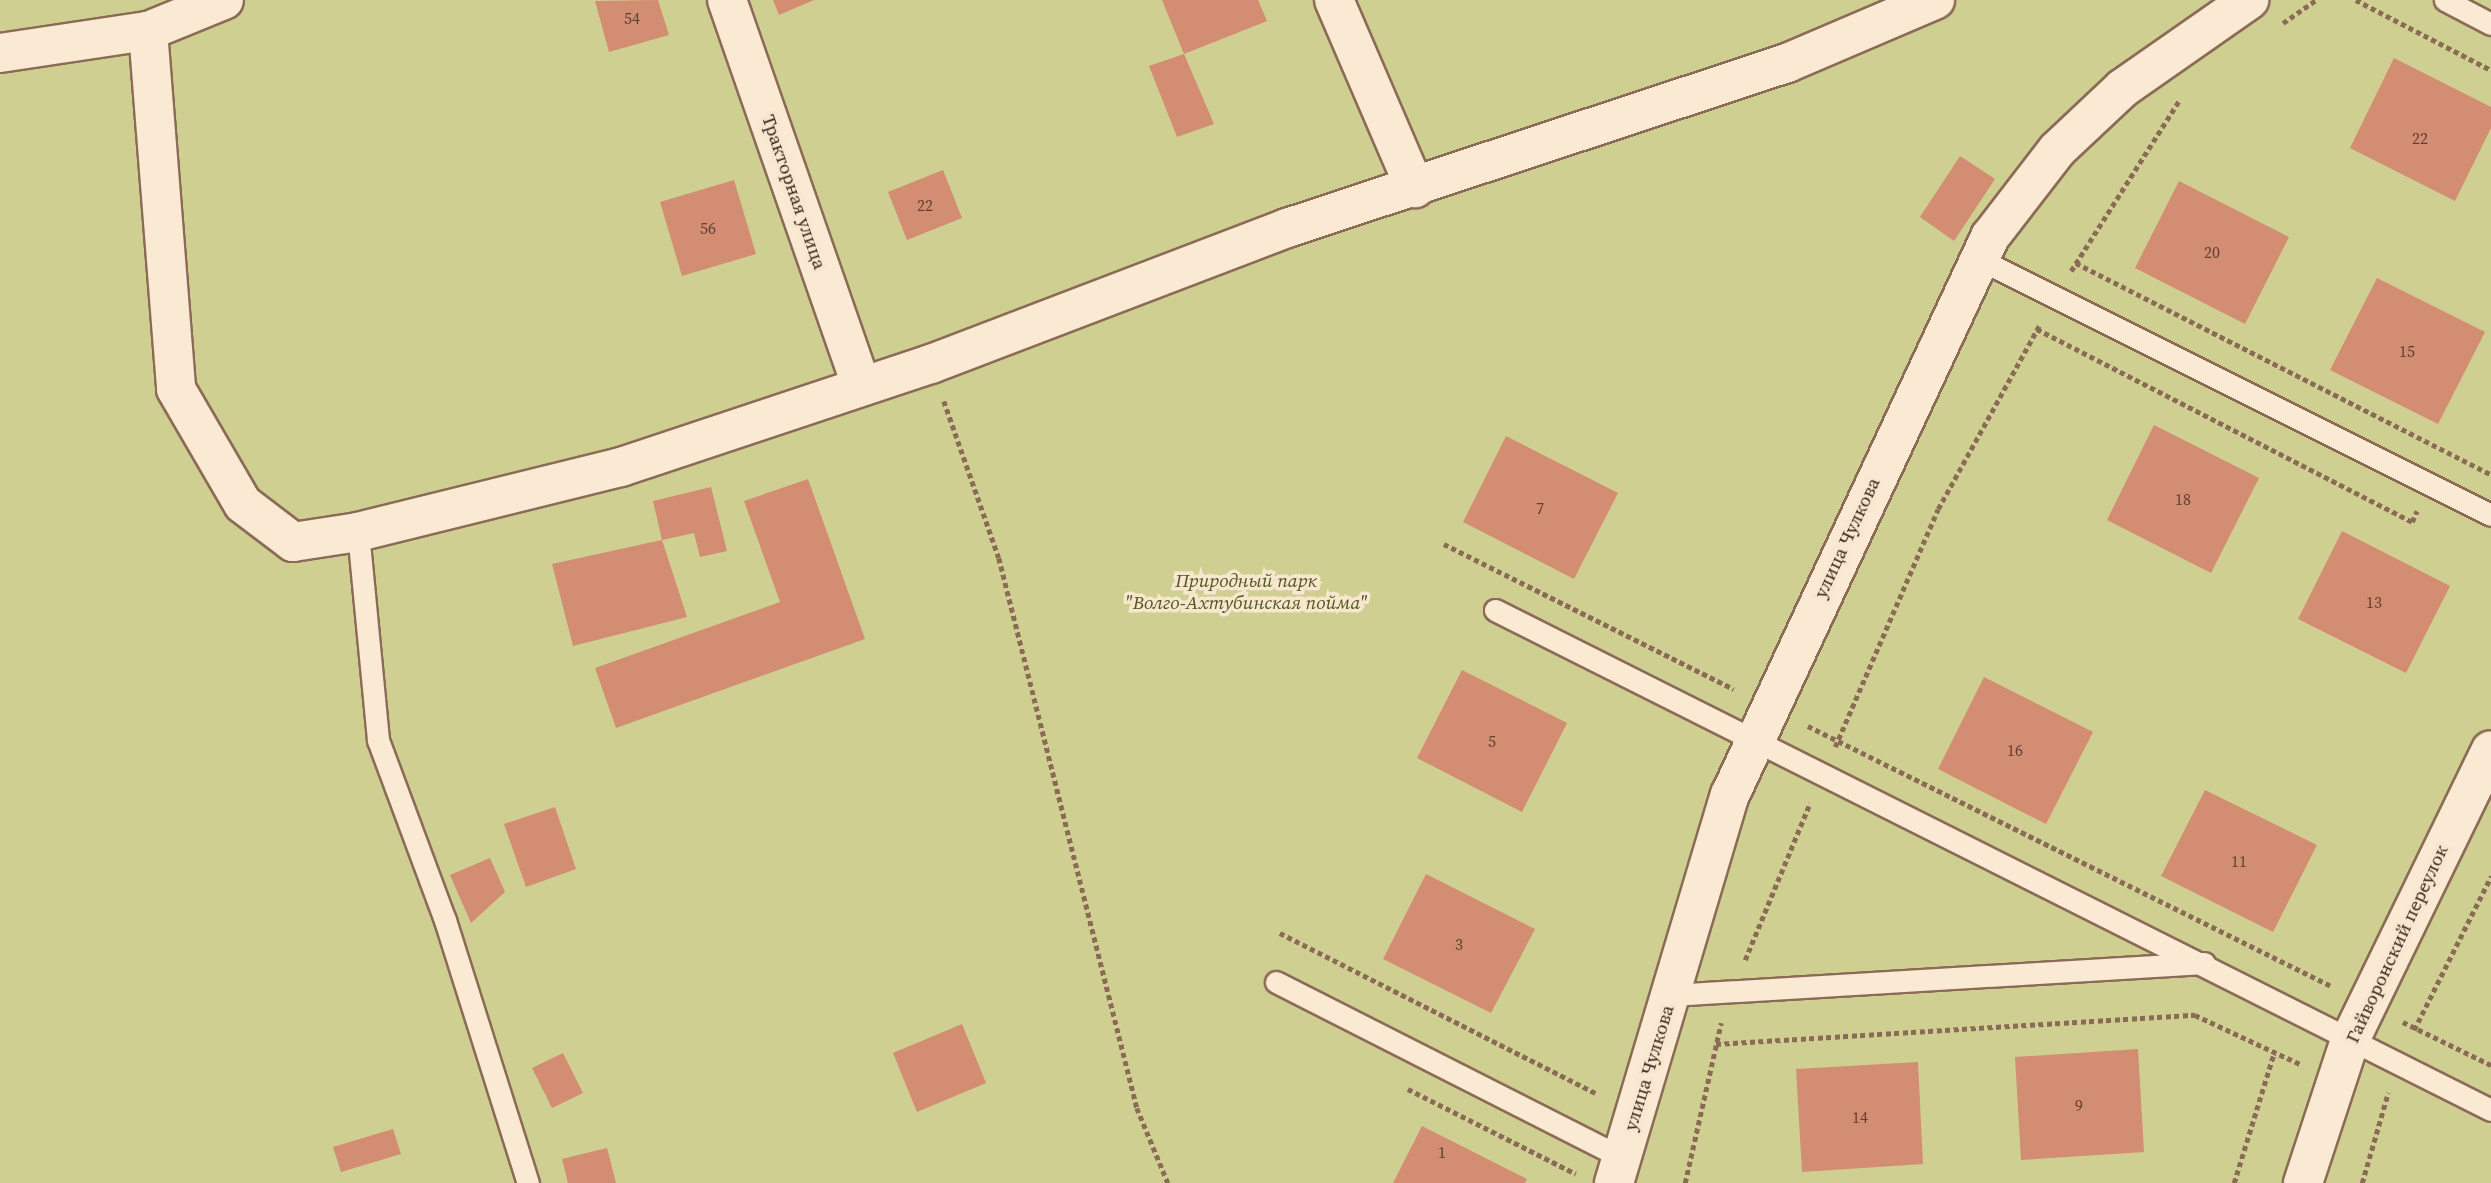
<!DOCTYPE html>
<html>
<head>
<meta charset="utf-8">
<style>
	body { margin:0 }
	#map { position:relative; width:2491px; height:1183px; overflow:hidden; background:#f1dcbf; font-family:"Source Serif 4",serif }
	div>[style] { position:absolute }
	.green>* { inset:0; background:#d0cf92 }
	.building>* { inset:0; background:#d28d72 }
	.path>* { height:4.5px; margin-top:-2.25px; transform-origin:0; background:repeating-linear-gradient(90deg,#8b6b56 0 5px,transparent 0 8.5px) }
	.roads { filter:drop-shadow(2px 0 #8b6b56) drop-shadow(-2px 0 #8b6b56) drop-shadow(0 2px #8b6b56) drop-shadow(0 -2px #8b6b56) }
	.service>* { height:21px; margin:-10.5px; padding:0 10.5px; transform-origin:10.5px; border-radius:10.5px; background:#fbead3 }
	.minor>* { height:38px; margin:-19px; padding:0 19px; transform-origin:19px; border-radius:19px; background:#fbead3 }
	.tertiary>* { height:38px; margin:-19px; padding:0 19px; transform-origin:19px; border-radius:19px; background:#fbead3 }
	span { translate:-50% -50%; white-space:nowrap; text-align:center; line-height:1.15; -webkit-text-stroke:7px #f8e7cf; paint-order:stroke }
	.number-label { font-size:16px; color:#604032 }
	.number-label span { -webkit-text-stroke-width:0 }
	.street-label { font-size:19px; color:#3a261c }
	.park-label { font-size:19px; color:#515821; font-style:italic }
</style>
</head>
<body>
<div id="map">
	<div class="green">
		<i style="clip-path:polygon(0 0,2491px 0,2491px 1183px,0 1183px)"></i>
	</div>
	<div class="building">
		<i style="clip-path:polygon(658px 0,669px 35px,609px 52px,595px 1px)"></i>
		<i style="clip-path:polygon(773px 0,814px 0,779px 15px)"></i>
		<i style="clip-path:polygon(1162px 0,1258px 0,1267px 21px,1184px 54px)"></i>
		<i style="clip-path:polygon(1184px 54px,1214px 124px,1177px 137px,1149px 66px)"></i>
		<i style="clip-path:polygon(2394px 58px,2491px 107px,2491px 128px,2455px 201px,2350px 148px)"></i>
		<i style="clip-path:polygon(1960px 156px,1995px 179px,1954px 241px,1920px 217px)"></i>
		<i style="clip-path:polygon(943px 170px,962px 218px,907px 240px,888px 192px)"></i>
		<i style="clip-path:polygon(734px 180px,756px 254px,682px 276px,660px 202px)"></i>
		<i style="clip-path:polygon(2179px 181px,2289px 237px,2245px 324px,2135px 268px)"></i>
		<i style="clip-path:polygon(2377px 278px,2485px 332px,2438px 424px,2330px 370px)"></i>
		<i style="clip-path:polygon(2154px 425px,2259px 478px,2211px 573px,2107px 520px)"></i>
		<i style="clip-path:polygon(1506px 436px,1618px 493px,1574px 579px,1463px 522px)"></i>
		<i style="clip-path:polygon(808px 479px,865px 639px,616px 728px,595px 668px,780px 602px,744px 501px)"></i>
		<i style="clip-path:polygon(711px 487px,727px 551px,700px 557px,694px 533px,662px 540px,687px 617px,573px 646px,552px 564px,662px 540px,653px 501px)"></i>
		<i style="clip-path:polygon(2342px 531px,2450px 586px,2406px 673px,2298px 619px)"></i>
		<i style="clip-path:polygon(1462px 670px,1567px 723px,1522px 812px,1417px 758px)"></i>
		<i style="clip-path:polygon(1984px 677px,2093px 732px,2046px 824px,1938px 769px)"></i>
		<i style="clip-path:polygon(2205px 790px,2317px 845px,2273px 932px,2161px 876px)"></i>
		<i style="clip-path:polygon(555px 807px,576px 869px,526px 887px,504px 824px)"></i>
		<i style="clip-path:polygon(490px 858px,505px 892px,471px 923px,450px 875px)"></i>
		<i style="clip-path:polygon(1426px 874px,1535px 929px,1491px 1013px,1383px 959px)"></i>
		<i style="clip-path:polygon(962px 1024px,986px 1083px,917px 1112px,893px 1053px)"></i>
		<i style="clip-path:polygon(2138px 1049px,2144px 1152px,2021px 1160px,2015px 1057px)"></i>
		<i style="clip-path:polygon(563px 1053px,583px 1093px,552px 1108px,532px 1068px)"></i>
		<i style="clip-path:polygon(1918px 1062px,1923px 1164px,1802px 1172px,1796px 1069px)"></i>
		<i style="clip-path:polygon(1422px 1126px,1527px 1179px,1525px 1183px,1393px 1183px)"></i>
		<i style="clip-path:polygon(393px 1129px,401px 1154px,341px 1172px,333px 1147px)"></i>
		<i style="clip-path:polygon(607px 1148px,616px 1183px,568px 1183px,562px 1159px)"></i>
	</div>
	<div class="path">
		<i style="left:2356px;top:0;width:152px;rotate:27.4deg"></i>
		<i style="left:2283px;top:23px;width:40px;rotate:-34.9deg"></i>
		<i style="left:2076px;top:263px;width:466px;rotate:27deg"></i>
		<i style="left:2071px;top:271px;width:201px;rotate:-57.6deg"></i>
		<i style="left:2037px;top:329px;width:422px;rotate:27.2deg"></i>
		<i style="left:2412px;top:522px;width:12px;rotate:-66deg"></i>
		<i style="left:944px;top:401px;width:166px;rotate:70.7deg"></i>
		<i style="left:999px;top:558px;width:567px;rotate:75.91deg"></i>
		<i style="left:1137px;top:1108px;width:81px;rotate:67.5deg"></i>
		<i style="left:1444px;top:544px;width:324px;rotate:26.6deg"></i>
		<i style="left:1808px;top:726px;width:586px;rotate:26.43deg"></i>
		<i style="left:1835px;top:747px;width:259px;rotate:-66.6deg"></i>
		<i style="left:1938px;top:509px;width:211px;rotate:-61.1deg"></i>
		<i style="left:1280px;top:933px;width:356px;rotate:26.9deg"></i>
		<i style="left:1745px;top:960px;width:170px;rotate:-67.5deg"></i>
		<i style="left:2403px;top:1022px;width:98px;rotate:26deg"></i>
		<i style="left:2414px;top:1030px;width:172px;rotate:-63.4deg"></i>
		<i style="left:1716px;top:1044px;width:480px;rotate:-3.5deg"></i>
		<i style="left:2195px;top:1015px;width:118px;rotate:25deg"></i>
		<i style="left:1408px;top:1089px;width:188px;rotate:26.8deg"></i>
		<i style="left:1685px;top:1183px;width:164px;rotate:-77.3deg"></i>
		<i style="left:2234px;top:1183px;width:136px;rotate:-72.9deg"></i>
		<i style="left:2362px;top:1183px;width:94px;rotate:-73.9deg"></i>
	</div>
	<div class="roads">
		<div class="service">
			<i style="left:2445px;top:0;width:52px;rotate:27.6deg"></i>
			<i style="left:1979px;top:259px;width:572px;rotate:26.57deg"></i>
			<i style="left:358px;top:532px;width:209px;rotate:84.5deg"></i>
			<i style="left:378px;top:740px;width:192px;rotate:69.6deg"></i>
			<i style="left:445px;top:920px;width:276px;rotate:72.5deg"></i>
			<i style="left:1495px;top:610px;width:1114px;rotate:26.66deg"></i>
			<i style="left:1276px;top:982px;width:387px;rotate:26.9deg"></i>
			<i style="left:1671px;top:995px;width:534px;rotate:-3.44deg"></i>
		</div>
		<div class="minor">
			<i style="left:727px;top:0;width:408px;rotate:70.8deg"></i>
			<i style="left:1334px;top:0;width:205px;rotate:66.7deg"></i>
			<i style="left:148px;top:31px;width:359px;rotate:85.5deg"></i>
			<i style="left:176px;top:389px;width:133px;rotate:59.8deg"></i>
			<i style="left:243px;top:504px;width:63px;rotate:37.2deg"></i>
			<i style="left:293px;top:542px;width:66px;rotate:-8.7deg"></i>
			<i style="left:358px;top:532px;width:271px;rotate:-13.9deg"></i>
			<i style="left:621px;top:467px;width:327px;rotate:-18.4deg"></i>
			<i style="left:931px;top:364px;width:381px;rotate:-20.9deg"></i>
			<i style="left:1287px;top:228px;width:527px;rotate:-18.26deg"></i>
			<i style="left:1787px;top:63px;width:161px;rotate:-23.1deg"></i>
			<i style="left:1614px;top:1183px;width:405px;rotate:-73.4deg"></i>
			<i style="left:1730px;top:795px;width:616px;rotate:-65.02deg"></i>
			<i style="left:1990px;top:237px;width:110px;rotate:-52.4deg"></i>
			<i style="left:2057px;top:150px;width:91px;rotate:-43.2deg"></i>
			<i style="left:2123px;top:88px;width:154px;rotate:-34.9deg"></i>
			<i style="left:2303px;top:1183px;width:151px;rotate:-71.8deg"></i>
			<i style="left:2350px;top:1040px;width:322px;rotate:-64.1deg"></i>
		</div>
		<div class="tertiary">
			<i style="left:0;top:53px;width:150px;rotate:-8.5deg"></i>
			<i style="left:148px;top:31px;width:82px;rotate:-22.2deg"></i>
		</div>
	</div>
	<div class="number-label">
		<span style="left:632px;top:18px">54</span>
		<span style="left:2420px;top:138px">22</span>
		<span style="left:925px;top:205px">22</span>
		<span style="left:708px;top:228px">56</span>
		<span style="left:2212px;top:252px">20</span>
		<span style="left:2407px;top:351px">15</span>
		<span style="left:2183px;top:499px">18</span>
		<span style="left:1540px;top:508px">7</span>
		<span style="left:2374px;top:602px">13</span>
		<span style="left:1492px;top:741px">5</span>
		<span style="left:2015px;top:750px">16</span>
		<span style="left:2239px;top:861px">11</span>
		<span style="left:1459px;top:944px">3</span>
		<span style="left:2079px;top:1105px">9</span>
		<span style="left:1860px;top:1117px">14</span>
		<span style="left:1442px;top:1152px">1</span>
	</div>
	<div class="street-label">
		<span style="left:794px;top:192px;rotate:71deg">Тракторная улица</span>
		<span style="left:1847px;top:538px;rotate:-65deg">улица Чулкова</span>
		<span style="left:2397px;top:944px;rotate:-65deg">Гайворонский переулок</span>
		<span style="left:1649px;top:1068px;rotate:-73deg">улица Чулкова</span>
	</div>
	<div class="park-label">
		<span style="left:1246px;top:592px">Природный парк<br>"Волго-Ахтубинская пойма"</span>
	</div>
</div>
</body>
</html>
